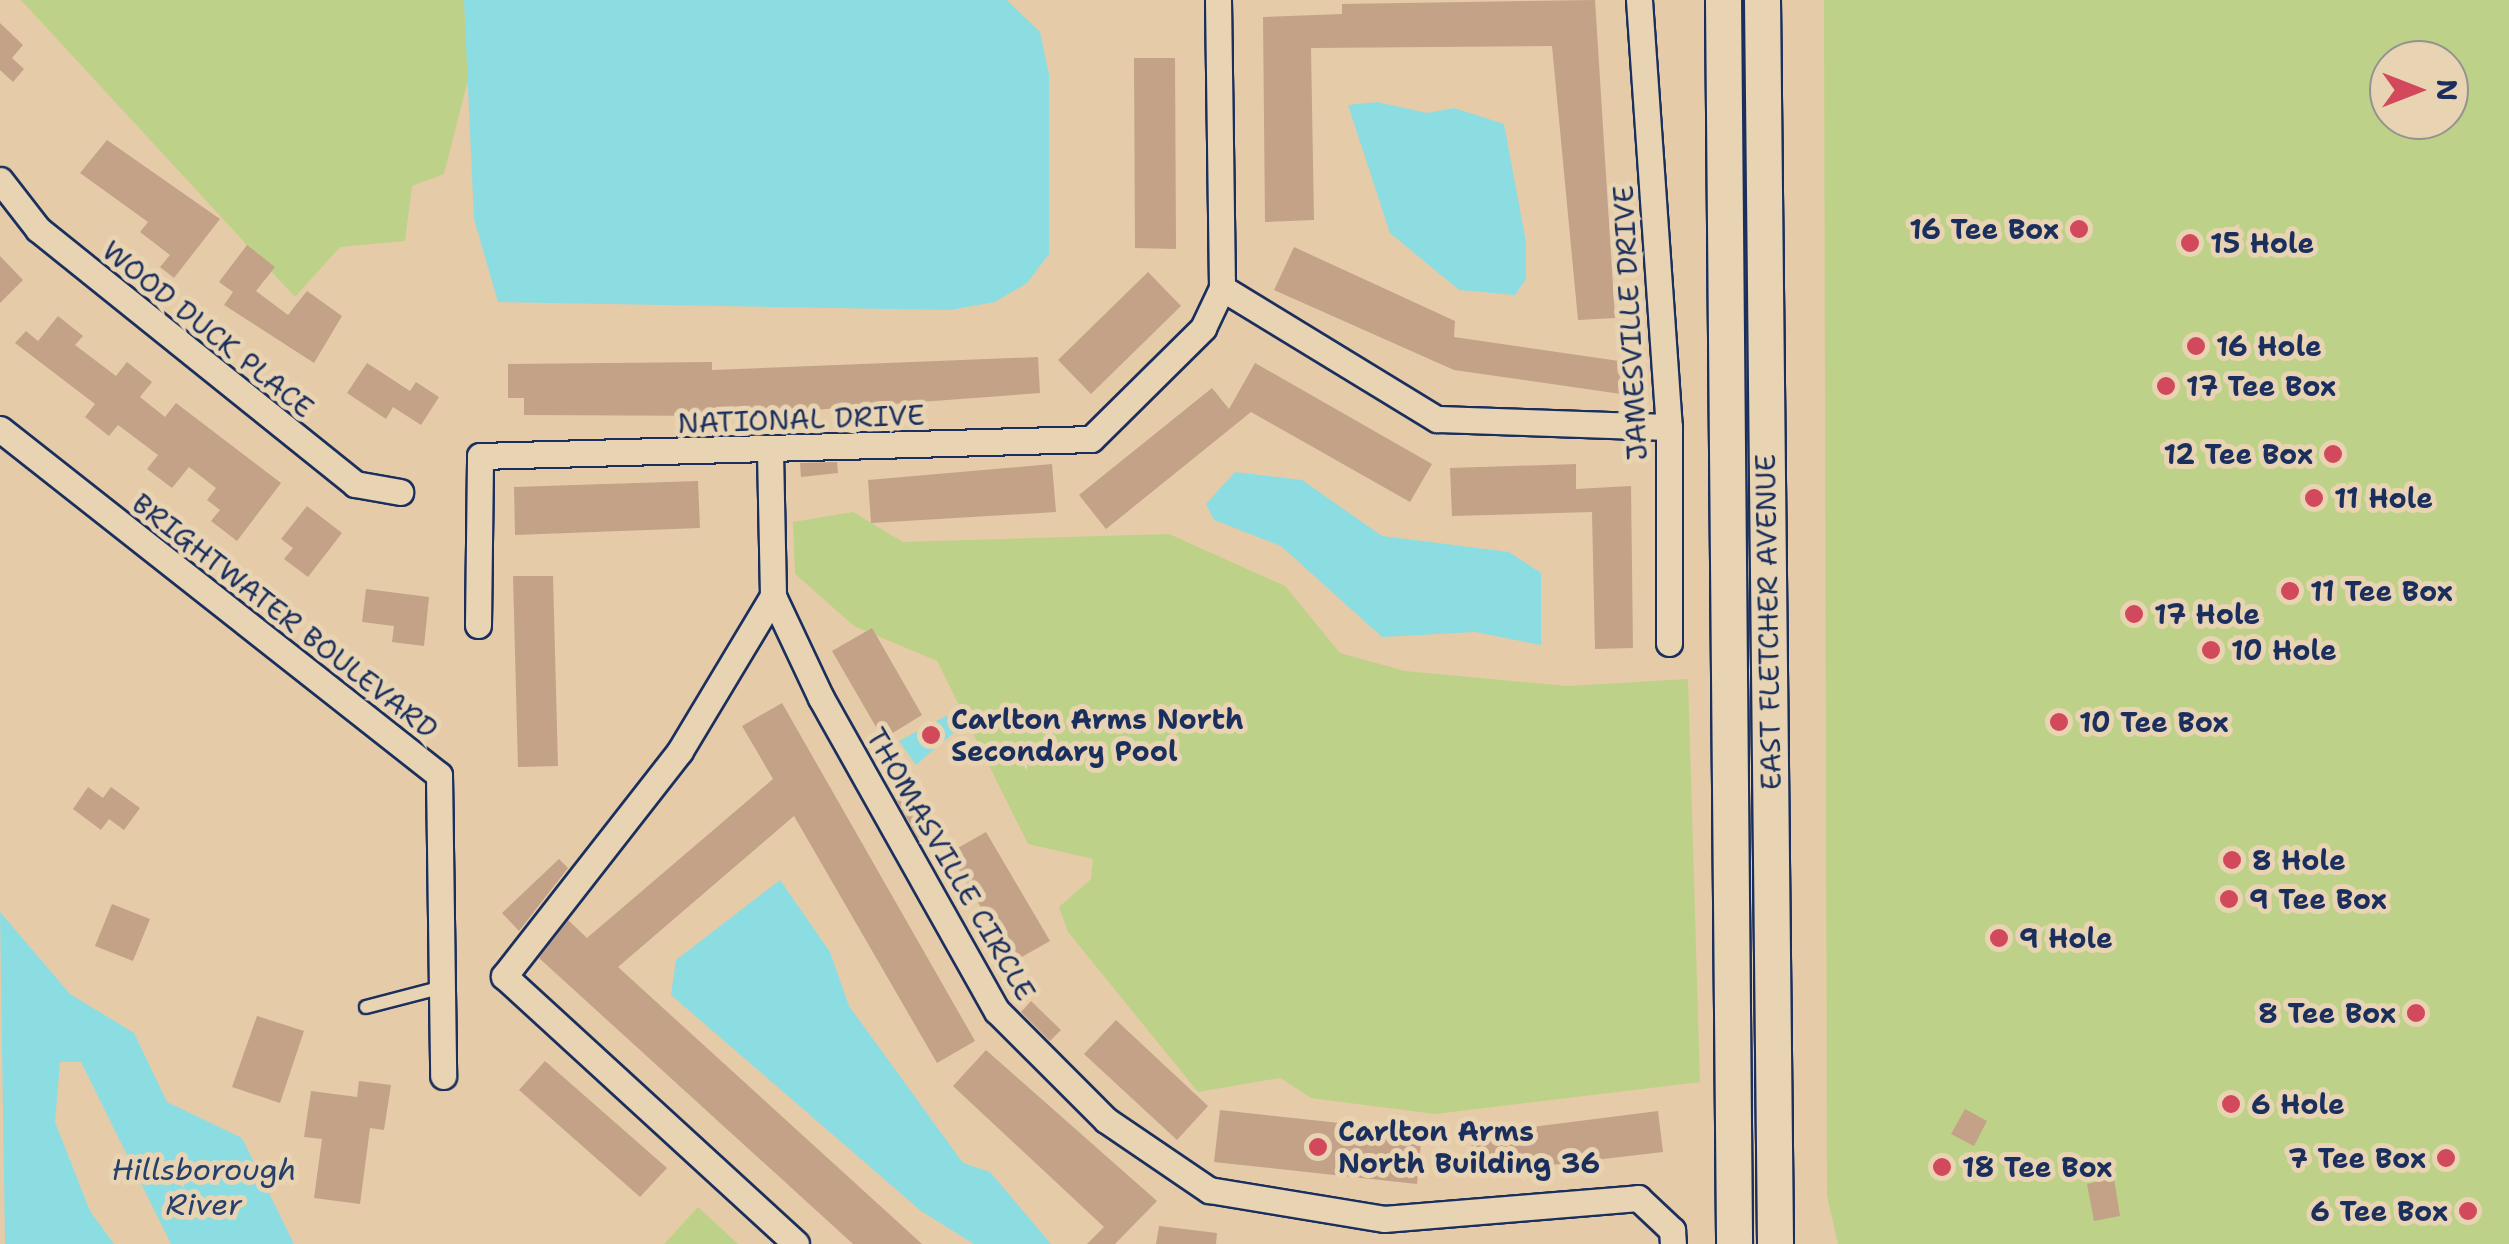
<!DOCTYPE html>
<html>
<head>
<meta charset="utf-8">
<style>
	body { margin:0 }
	#map { position:relative; width:2509px; height:1244px; overflow:hidden; background:#e5cba8; font-family:"Shantell Sans",sans-serif }
	div>[style] { position:absolute }
	.green>* { inset:0; background:#bdd288 }
	.water>* { inset:0; background:#8bdde2 }
	.building>* { inset:0; background:#c3a288 }
	.roads { filter:drop-shadow(2px 0 #1b2f5e) drop-shadow(-2px 0 #1b2f5e) drop-shadow(0 2px #1b2f5e) drop-shadow(0 -2px #1b2f5e) }
	.lane>* { height:12px; margin:-6px; padding:0 6px; transform-origin:6px; border-radius:6px; background:#e8d4b2 }
	.street>* { height:25px; margin:-12.5px; padding:0 12.5px; transform-origin:12.5px; border-radius:12.5px; background:#e8d4b2 }
	.secondary>* { height:35px; margin:-17.5px; padding:0 17.5px; transform-origin:17.5px; border-radius:17.5px; background:#e8d4b2 }
	.dots>* { width:28px; height:28px; translate:-50% -50%; box-sizing:border-box; border:5px solid #e8d4b2; border-radius:50% }
	span { translate:-50% -50%; white-space:nowrap; text-align:center; line-height:1.15; -webkit-text-stroke:10px #e8d4b2; paint-order:stroke }
	.poi-label { font-size:28px; color:#1b2f5e; font-weight:700 }
	.right { translate:-100% -50%; text-align:right }
	.left { translate:0 -50%; text-align:left }
	.street-label { font-size:28px; color:#1b2f5e }
	.water-label { font-size:30px; color:#26406b; font-style:italic }
	.north { position:absolute; left:2369px; top:40px; width:100px; height:100px; box-sizing:border-box; background:#e8d4b2; border:2px solid #969290; border-radius:50%; rotate:90deg; font-size:28px; font-weight:700; line-height:40px; text-align:center; color:#1b2f5e }
	.north::after { content:''; display:block; margin:auto; width:35px; height:45px; background:#d1495b; clip-path:polygon(50% 0,100% 100%,50% 72%,0 100%) }
</style>
</head>
<body>
<div id="map">
	<div class="green">
		<i style="clip-path:polygon(21px 0,464px 0,469px 76px,444px 174px,412px 186px,405px 241px,340px 247px,295px 297px)"></i>
		<i style="clip-path:polygon(evenodd,1824px 0,2509px 0,2509px 1244px,1838px 1244px,1827px 1196px,1824px 0,2389px 60px,2449px 60px,2449px 120px,2389px 120px,2389px 60px)"></i>
		<i style="clip-path:polygon(853px 512px,903px 542px,1169px 534px,1285px 586px,1340px 653px,1405px 671px,1567px 686px,1688px 679px,1700px 1082px,1435px 1114px,1311px 1098px,1280px 1078px,1198px 1092px,1068px 932px,1059px 907px,1091px 879px,1093px 859px,1028px 844px,937px 661px,854px 626px,795px 574px,793px 522px)"></i>
		<i style="clip-path:polygon(698px 1207px,738px 1244px,664px 1244px)"></i>
	</div>
	<div class="water">
		<i style="clip-path:polygon(464px 0,1007px 0,1040px 32px,1049px 75px,1049px 254px,1027px 283px,995px 302px,950px 310px,498px 302px,474px 219px)"></i>
		<i style="clip-path:polygon(1377px 102px,1427px 113px,1454px 108px,1504px 124px,1526px 242px,1526px 279px,1515px 295px,1459px 290px,1390px 233px,1348px 105px)"></i>
		<i style="clip-path:polygon(1235px 472px,1302px 480px,1382px 536px,1509px 552px,1541px 573px,1541px 645px,1475px 632px,1382px 637px,1281px 546px,1214px 520px,1206px 504px)"></i>
		<i style="clip-path:polygon(948px 715px,958px 729px,916px 765px,899px 741px)"></i>
		<i style="clip-path:polygon(780px 880px,830px 952px,849px 1006px,963px 1163px,990px 1172px,1051px 1244px,974px 1244px,921px 1211px,671px 995px,676px 960px)"></i>
		<i style="clip-path:polygon(0 912px,70px 994px,134px 1033px,167px 1102px,242px 1138px,294px 1244px,171px 1244px,81px 1062px,60px 1062px,55px 1122px,90px 1211px,114px 1244px,5px 1244px)"></i>
	</div>
	<div class="building">
		<i style="clip-path:polygon(1595px 0,1615px 318px,1578px 320px,1552px 46px,1311px 48px,1314px 220px,1265px 222px,1263px 17px,1342px 14px,1342px 4px)"></i>
		<i style="clip-path:polygon(0 23px,23px 45px,12px 58px,24px 69px,13px 82px,0 70px)"></i>
		<i style="clip-path:polygon(1134px 58px,1175px 58px,1176px 249px,1135px 248px)"></i>
		<i style="clip-path:polygon(107px 140px,220px 219px,174px 278px,160px 267px,170px 255px,140px 232px,148px 222px,80px 173px)"></i>
		<i style="clip-path:polygon(247px 245px,275px 267px,256px 291px,288px 315px,307px 291px,342px 316px,314px 363px,224px 305px,233px 292px,219px 282px)"></i>
		<i style="clip-path:polygon(1294px 247px,1455px 321px,1454px 337px,1626px 362px,1621px 394px,1454px 370px,1274px 290px)"></i>
		<i style="clip-path:polygon(0 256px,23px 280px,0 303px)"></i>
		<i style="clip-path:polygon(1148px 272px,1181px 306px,1091px 394px,1058px 360px)"></i>
		<i style="clip-path:polygon(58px 316px,83px 336px,75px 345px,116px 376px,127px 362px,152px 382px,140px 397px,165px 417px,176px 403px,281px 483px,237px 541px,211px 521px,220px 510px,207px 500px,216px 488px,189px 467px,172px 488px,147px 469px,158px 455px,118px 425px,109px 436px,85px 417px,95px 404px,15px 343px,26px 331px,38px 341px)"></i>
		<i style="clip-path:polygon(1038px 357px,1040px 393px,733px 416px,524px 415px,524px 398px,508px 398px,508px 364px,712px 362px,712px 370px)"></i>
		<i style="clip-path:polygon(367px 363px,410px 391px,416px 382px,439px 397px,421px 425px,393px 407px,386px 419px,347px 393px)"></i>
		<i style="clip-path:polygon(1255px 363px,1432px 464px,1410px 502px,1251px 412px,1106px 529px,1079px 495px,1212px 388px,1229px 409px)"></i>
		<i style="clip-path:polygon(837px 462px,838px 473px,801px 477px,800px 463px)"></i>
		<i style="clip-path:polygon(1052px 464px,1056px 512px,871px 523px,868px 480px)"></i>
		<i style="clip-path:polygon(1576px 464px,1576px 489px,1631px 486px,1633px 648px,1595px 649px,1592px 512px,1452px 516px,1450px 468px)"></i>
		<i style="clip-path:polygon(698px 481px,700px 528px,515px 535px,514px 487px)"></i>
		<i style="clip-path:polygon(307px 506px,342px 533px,308px 577px,284px 559px,293px 548px,281px 539px)"></i>
		<i style="clip-path:polygon(513px 576px,553px 576px,558px 766px,518px 767px)"></i>
		<i style="clip-path:polygon(366px 589px,429px 597px,424px 646px,392px 642px,394px 626px,362px 622px)"></i>
		<i style="clip-path:polygon(872px 628px,922px 715px,883px 739px,832px 651px)"></i>
		<i style="clip-path:polygon(782px 703px,975px 1041px,937px 1063px,794px 816px,618px 967px,922px 1244px,853px 1244px,539px 958px,568px 920px,587px 938px,773px 779px,742px 726px)"></i>
		<i style="clip-path:polygon(88px 787px,103px 798px,111px 787px,140px 808px,124px 830px,109px 819px,101px 830px,73px 809px)"></i>
		<i style="clip-path:polygon(906px 788px,931px 831px,918px 838px,894px 795px)"></i>
		<i style="clip-path:polygon(986px 832px,1050px 941px,1013px 962px,949px 853px)"></i>
		<i style="clip-path:polygon(559px 859px,568px 868px,519px 931px,502px 913px)"></i>
		<i style="clip-path:polygon(112px 904px,150px 919px,133px 961px,95px 946px)"></i>
		<i style="clip-path:polygon(1031px 1001px,1061px 1030px,1050px 1041px,1021px 1012px)"></i>
		<i style="clip-path:polygon(257px 1016px,304px 1031px,280px 1103px,232px 1087px)"></i>
		<i style="clip-path:polygon(1116px 1020px,1208px 1106px,1177px 1140px,1084px 1054px)"></i>
		<i style="clip-path:polygon(986px 1050px,1157px 1201px,1115px 1244px,1087px 1244px,1104px 1227px,953px 1086px)"></i>
		<i style="clip-path:polygon(545px 1061px,667px 1168px,640px 1197px,519px 1090px)"></i>
		<i style="clip-path:polygon(359px 1081px,391px 1085px,384px 1130px,370px 1128px,360px 1204px,314px 1198px,322px 1139px,304px 1137px,311px 1091px,357px 1097px)"></i>
		<i style="clip-path:polygon(1965px 1109px,1987px 1121px,1974px 1146px,1951px 1134px)"></i>
		<i style="clip-path:polygon(1220px 1110px,1422px 1132px,1417px 1184px,1214px 1162px)"></i>
		<i style="clip-path:polygon(1658px 1111px,1663px 1152px,1476px 1174px,1470px 1135px)"></i>
		<i style="clip-path:polygon(2114px 1178px,2120px 1216px,2094px 1221px,2087px 1184px)"></i>
		<i style="clip-path:polygon(1159px 1226px,1217px 1233px,1216px 1244px,1156px 1244px)"></i>
	</div>
	<div class="roads">
		<div class="lane">
			<i style="left:366px;top:1007px;width:80px;rotate:-14.6deg"></i>
		</div>
		<div class="street">
			<i style="left:1218px;top:0;width:288px;rotate:89.2deg"></i>
			<i style="left:1222px;top:288px;width:252px;rotate:31.4deg"></i>
			<i style="left:1437px;top:419px;width:232px;rotate:2deg"></i>
			<i style="left:1639px;top:0;width:428px;rotate:86deg"></i>
			<i style="left:1669px;top:427px;width:216px;rotate:90deg"></i>
			<i style="left:0;top:180px;width:62px;rotate:52.2deg"></i>
			<i style="left:38px;top:229px;width:407px;rotate:38.8deg"></i>
			<i style="left:355px;top:484px;width:46px;rotate:10.1deg"></i>
			<i style="left:0;top:429px;width:559px;rotate:38.24deg"></i>
			<i style="left:439px;top:775px;width:301px;rotate:89.2deg"></i>
			<i style="left:770px;top:452px;width:144px;rotate:88.8deg"></i>
			<i style="left:773px;top:596px;width:113px;rotate:64.8deg"></i>
			<i style="left:821px;top:698px;width:359px;rotate:60.7deg"></i>
			<i style="left:997px;top:1011px;width:154px;rotate:45deg"></i>
			<i style="left:1106px;top:1120px;width:125px;rotate:34.2deg"></i>
			<i style="left:1209px;top:1190px;width:177px;rotate:9.4deg"></i>
			<i style="left:1384px;top:1219px;width:255px;rotate:-4.7deg"></i>
			<i style="left:1638px;top:1198px;width:47px;rotate:43.3deg"></i>
			<i style="left:1672px;top:1230px;width:14px;rotate:86deg"></i>
			<i style="left:773px;top:596px;width:181px;rotate:121deg"></i>
			<i style="left:680px;top:751px;width:286px;rotate:128deg"></i>
			<i style="left:504px;top:976px;width:396px;rotate:42.5deg"></i>
			<i style="left:478px;top:625px;width:169px;rotate:-89.3deg"></i>
			<i style="left:480px;top:456px;width:611px;rotate:-1.59deg"></i>
			<i style="left:1091px;top:439px;width:158px;rotate:-44.7deg"></i>
			<i style="left:1203px;top:328px;width:44px;rotate:-64.6deg"></i>
		</div>
		<div class="secondary">
			<i style="left:1723px;top:0;width:1244px;rotate:89.49deg"></i>
			<i style="left:1762px;top:0;width:1244px;rotate:89.4deg"></i>
		</div>
	</div>
	<div class="dots">
		<i style="left:2079px;top:229px;background:#d1495b"></i>
		<i style="left:2190px;top:243px;background:#d1495b"></i>
		<i style="left:2196px;top:346px;background:#d1495b"></i>
		<i style="left:2166px;top:386px;background:#d1495b"></i>
		<i style="left:2333px;top:454px;background:#d1495b"></i>
		<i style="left:2314px;top:498px;background:#d1495b"></i>
		<i style="left:2290px;top:591px;background:#d1495b"></i>
		<i style="left:2134px;top:614px;background:#d1495b"></i>
		<i style="left:2211px;top:650px;background:#d1495b"></i>
		<i style="left:2059px;top:722px;background:#d1495b"></i>
		<i style="left:931px;top:735px;background:#d1495b"></i>
		<i style="left:2232px;top:860px;background:#d1495b"></i>
		<i style="left:2229px;top:899px;background:#d1495b"></i>
		<i style="left:1999px;top:938px;background:#d1495b"></i>
		<i style="left:2416px;top:1013px;background:#d1495b"></i>
		<i style="left:2231px;top:1104px;background:#d1495b"></i>
		<i style="left:1318px;top:1147px;background:#d1495b"></i>
		<i style="left:2446px;top:1158px;background:#d1495b"></i>
		<i style="left:1942px;top:1167px;background:#d1495b"></i>
		<i style="left:2468px;top:1211px;background:#d1495b"></i>
	</div>
	<div class="poi-label">
		<span class="right" style="left:2059px;top:229px">16 Tee Box</span>
		<span class="left" style="left:2210px;top:243px">15 Hole</span>
		<span class="left" style="left:2216px;top:346px">16 Hole</span>
		<span class="left" style="left:2186px;top:386px">17 Tee Box</span>
		<span class="right" style="left:2313px;top:454px">12 Tee Box</span>
		<span class="left" style="left:2334px;top:498px">11 Hole</span>
		<span class="left" style="left:2310px;top:591px">11 Tee Box</span>
		<span class="left" style="left:2154px;top:614px">17 Hole</span>
		<span class="left" style="left:2231px;top:650px">10 Hole</span>
		<span class="left" style="left:951px;top:735px">Carlton Arms North<br>Secondary Pool</span>
		<span class="left" style="left:2079px;top:722px">10 Tee Box</span>
		<span class="left" style="left:2252px;top:860px">8 Hole</span>
		<span class="left" style="left:2249px;top:899px">9 Tee Box</span>
		<span class="left" style="left:2019px;top:938px">9 Hole</span>
		<span class="right" style="left:2396px;top:1013px">8 Tee Box</span>
		<span class="left" style="left:2251px;top:1104px">6 Hole</span>
		<span class="left" style="left:1338px;top:1147px">Carlton Arms<br>North Building 36</span>
		<span class="right" style="left:2426px;top:1158px">7 Tee Box</span>
		<span class="left" style="left:1962px;top:1167px">18 Tee Box</span>
		<span class="right" style="left:2448px;top:1211px">6 Tee Box</span>
	</div>
	<div class="street-label">
		<span style="left:1630px;top:323px;rotate:-93deg">JAMESVILLE DRIVE</span>
		<span style="left:208px;top:329px;rotate:39deg">WOOD DUCK PLACE</span>
		<span style="left:801px;top:419px;rotate:-2deg">NATIONAL DRIVE</span>
		<span style="left:285px;top:616px;rotate:38deg">BRIGHTWATER BOULEVARD</span>
		<span style="left:1768px;top:622px;rotate:-91deg">EAST FLETCHER AVENUE</span>
		<span style="left:951px;top:864px;rotate:60deg">THOMASVILLE CIRCLE</span>
	</div>
	<div class="water-label">
		<span style="left:204px;top:1187px">Hillsborough<br>River</span>
	</div>
	<div class="north">N</div>
</div>
</body>
</html>
